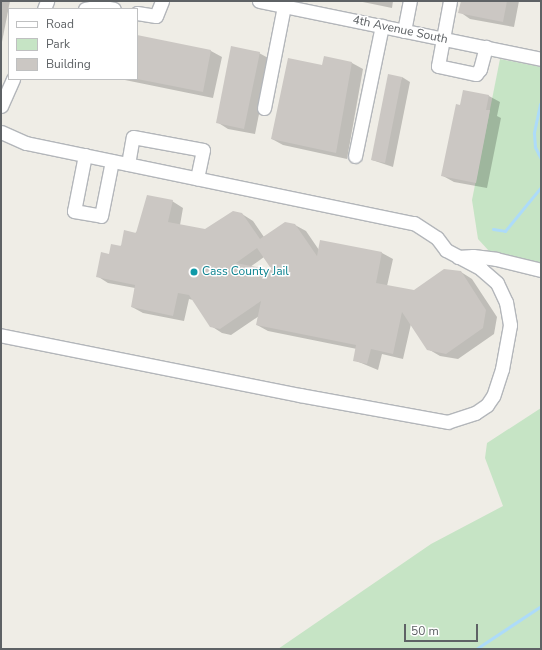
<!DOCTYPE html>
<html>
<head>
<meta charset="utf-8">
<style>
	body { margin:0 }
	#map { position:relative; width:542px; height:650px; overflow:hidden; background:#efede6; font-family:"Nunito Sans",sans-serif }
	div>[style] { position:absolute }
	.green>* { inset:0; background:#c6e4c5 }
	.shadow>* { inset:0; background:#0003 }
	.stream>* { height:3px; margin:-1.5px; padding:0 1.5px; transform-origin:1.5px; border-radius:1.5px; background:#addbf9 }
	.building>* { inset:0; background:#cbc7c3 }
	.roads { filter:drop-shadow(1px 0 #b3b6ba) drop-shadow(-1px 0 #b3b6ba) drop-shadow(0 1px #b3b6ba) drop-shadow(0 -1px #b3b6ba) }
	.minor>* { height:13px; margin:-6.5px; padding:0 6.5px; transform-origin:6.5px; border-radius:6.5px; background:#fff }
	.dots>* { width:11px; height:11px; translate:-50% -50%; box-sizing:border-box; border:2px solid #fff; border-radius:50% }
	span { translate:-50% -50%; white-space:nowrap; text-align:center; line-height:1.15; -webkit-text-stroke:3px #fff; paint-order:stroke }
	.street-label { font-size:12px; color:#5e6265 }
	.culture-label { font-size:12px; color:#0d838f }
	.left { translate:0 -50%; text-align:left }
	.frame { position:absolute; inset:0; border:2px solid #5e6265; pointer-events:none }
	.legend { position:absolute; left:8px; top:8px; width:130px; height:72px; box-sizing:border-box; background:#fff; border:1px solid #bfc0c1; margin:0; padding:5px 7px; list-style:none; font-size:12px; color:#5e6265 }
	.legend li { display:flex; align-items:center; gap:8px; height:20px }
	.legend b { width:20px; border:1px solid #bfc0c1 }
	.scale { position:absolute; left:404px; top:624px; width:74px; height:18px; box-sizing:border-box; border:2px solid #5e6265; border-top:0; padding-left:5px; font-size:12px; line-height:14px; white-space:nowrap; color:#5e6265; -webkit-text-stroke:3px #fff; paint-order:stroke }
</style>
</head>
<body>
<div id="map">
	<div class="green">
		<i style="clip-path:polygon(500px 59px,541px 67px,541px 263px,489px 251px,478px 239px,472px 200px)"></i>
		<i style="clip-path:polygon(541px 408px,541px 649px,278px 649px,431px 544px,503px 506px,485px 458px,487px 443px)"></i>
	</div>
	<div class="shadow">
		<i style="clip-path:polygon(1px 1px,10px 1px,1px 47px)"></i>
		<i style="clip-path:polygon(358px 1px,393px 1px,392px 8px)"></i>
		<i style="clip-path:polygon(462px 1px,519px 1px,514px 27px,470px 19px,460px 12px)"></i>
		<i style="clip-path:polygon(137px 36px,211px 51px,222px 57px,213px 98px,120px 79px,137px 79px)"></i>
		<i style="clip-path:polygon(259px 53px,270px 59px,255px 134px,228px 129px,217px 122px)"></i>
		<i style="clip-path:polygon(352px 63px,363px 69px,347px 159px,283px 145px,272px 139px,323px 66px)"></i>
		<i style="clip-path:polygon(402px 77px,410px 82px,393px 167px,372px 160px)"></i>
		<i style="clip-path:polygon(464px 91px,489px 96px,500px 102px,497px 116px,501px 118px,487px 188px,454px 182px,443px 176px)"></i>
		<i style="clip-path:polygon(evenodd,172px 201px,183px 208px,180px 225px,205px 230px,242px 214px,253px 221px,264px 237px,295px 225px,306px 231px,319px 250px,382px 253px,393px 259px,387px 286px,414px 291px,461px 272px,472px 279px,497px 317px,494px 334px,458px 359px,440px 356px,428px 349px,411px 324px,403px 359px,382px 354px,378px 370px,354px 360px,357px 349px,268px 331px,257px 325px,259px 316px,231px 335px,222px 333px,211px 326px,193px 300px,189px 299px,184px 321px,143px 313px,132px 307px,135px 288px,108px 283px,97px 276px,110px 255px,172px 201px,264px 257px,274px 271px,250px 267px,264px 257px)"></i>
	</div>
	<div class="stream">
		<i style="left:540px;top:104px;width:30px;rotate:102deg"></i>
		<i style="left:534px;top:133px;width:14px;rotate:86deg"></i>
		<i style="left:535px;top:147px;width:13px;rotate:63deg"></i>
		<i style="left:493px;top:229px;width:12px;rotate:9deg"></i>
		<i style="left:505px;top:231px;width:57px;rotate:-50.7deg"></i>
		<i style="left:476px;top:649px;width:78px;rotate:-33.5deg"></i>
	</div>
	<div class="building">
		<i style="clip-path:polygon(461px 1px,507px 1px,503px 22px,458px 13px)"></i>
		<i style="clip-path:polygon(137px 35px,211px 50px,203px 92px,137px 79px)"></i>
		<i style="clip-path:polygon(231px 46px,260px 52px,244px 129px,216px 123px)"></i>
		<i style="clip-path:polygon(324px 56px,352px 62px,336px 153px,271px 139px,288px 58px,322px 65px)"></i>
		<i style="clip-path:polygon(388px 74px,402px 77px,385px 163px,371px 160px)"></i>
		<i style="clip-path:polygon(463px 90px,489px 95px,486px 110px,490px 110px,476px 183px,441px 176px,456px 104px,460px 105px)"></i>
		<i style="clip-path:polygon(evenodd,147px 195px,173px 200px,168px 222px,205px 229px,233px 211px,242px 213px,260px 239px,285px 222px,295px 224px,317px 256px,320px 240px,382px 252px,376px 283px,414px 290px,444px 269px,461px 271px,486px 310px,483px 328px,446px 354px,427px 350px,402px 312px,393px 354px,371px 349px,367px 364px,353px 361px,356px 345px,256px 325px,261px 301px,220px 329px,210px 327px,189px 295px,178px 293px,173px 316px,131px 307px,135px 285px,96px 277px,101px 252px,109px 254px,111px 244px,121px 246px,124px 230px,136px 233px,147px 195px,257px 248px,272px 270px,236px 263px,257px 248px)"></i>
	</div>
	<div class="roads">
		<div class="minor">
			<i style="left:259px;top:1px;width:288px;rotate:11.6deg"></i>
			<i style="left:450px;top:1px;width:66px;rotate:100.5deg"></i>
			<i style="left:438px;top:66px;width:39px;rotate:12deg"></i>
			<i style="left:476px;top:74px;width:6px;rotate:-51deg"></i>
			<i style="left:480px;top:69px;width:23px;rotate:-75deg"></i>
			<i style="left:44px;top:9px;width:9px;rotate:-69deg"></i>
			<i style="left:85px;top:9px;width:15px;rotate:-11deg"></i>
			<i style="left:100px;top:6px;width:14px;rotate:12deg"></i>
			<i style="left:137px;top:13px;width:19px;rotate:9deg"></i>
			<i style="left:156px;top:16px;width:16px;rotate:-68deg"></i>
			<i style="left:404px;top:31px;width:31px;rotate:-79deg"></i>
			<i style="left:1px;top:106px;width:30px;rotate:-66deg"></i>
			<i style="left:264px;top:108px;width:104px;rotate:-78.9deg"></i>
			<i style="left:1px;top:132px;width:27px;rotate:24deg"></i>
			<i style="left:26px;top:143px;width:396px;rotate:11.7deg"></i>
			<i style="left:414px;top:223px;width:27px;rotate:33deg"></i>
			<i style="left:437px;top:238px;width:15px;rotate:53deg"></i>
			<i style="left:446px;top:250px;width:40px;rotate:28deg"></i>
			<i style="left:481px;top:269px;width:21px;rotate:41deg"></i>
			<i style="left:497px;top:283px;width:21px;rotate:65deg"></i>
			<i style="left:506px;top:302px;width:23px;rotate:80deg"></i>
			<i style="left:510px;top:325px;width:45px;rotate:100.3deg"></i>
			<i style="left:502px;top:369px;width:28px;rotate:108deg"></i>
			<i style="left:493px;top:396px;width:11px;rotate:124deg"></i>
			<i style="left:487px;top:405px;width:14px;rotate:146deg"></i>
			<i style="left:475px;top:413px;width:28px;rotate:162deg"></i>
			<i style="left:448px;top:422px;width:150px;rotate:-169.7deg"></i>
			<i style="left:300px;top:395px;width:305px;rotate:-168.7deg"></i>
			<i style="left:85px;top:155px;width:57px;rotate:101.1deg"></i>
			<i style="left:74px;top:211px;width:27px;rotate:10deg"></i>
			<i style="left:101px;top:216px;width:56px;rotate:-78.7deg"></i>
			<i style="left:355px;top:156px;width:133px;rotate:-78.3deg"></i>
			<i style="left:128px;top:164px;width:27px;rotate:-80deg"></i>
			<i style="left:133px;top:137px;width:71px;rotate:10.5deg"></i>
			<i style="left:203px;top:150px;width:29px;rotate:102deg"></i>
			<i style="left:458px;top:257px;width:15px;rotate:-4deg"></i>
			<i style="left:473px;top:256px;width:23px;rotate:7deg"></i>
			<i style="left:496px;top:259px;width:46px;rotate:13.7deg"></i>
		</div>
	</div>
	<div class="dots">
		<i style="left:194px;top:272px;background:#0f9aa8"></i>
	</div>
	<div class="street-label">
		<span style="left:400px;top:30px;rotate:12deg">4th Avenue South</span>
	</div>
	<div class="culture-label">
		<span class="left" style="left:202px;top:272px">Cass County Jail</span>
	</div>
	<div class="frame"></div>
	<ul class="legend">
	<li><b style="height:5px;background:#fff"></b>Road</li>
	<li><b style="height:11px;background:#c6e4c5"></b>Park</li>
	<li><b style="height:11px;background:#cbc7c3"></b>Building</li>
	</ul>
	<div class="scale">50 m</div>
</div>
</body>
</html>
